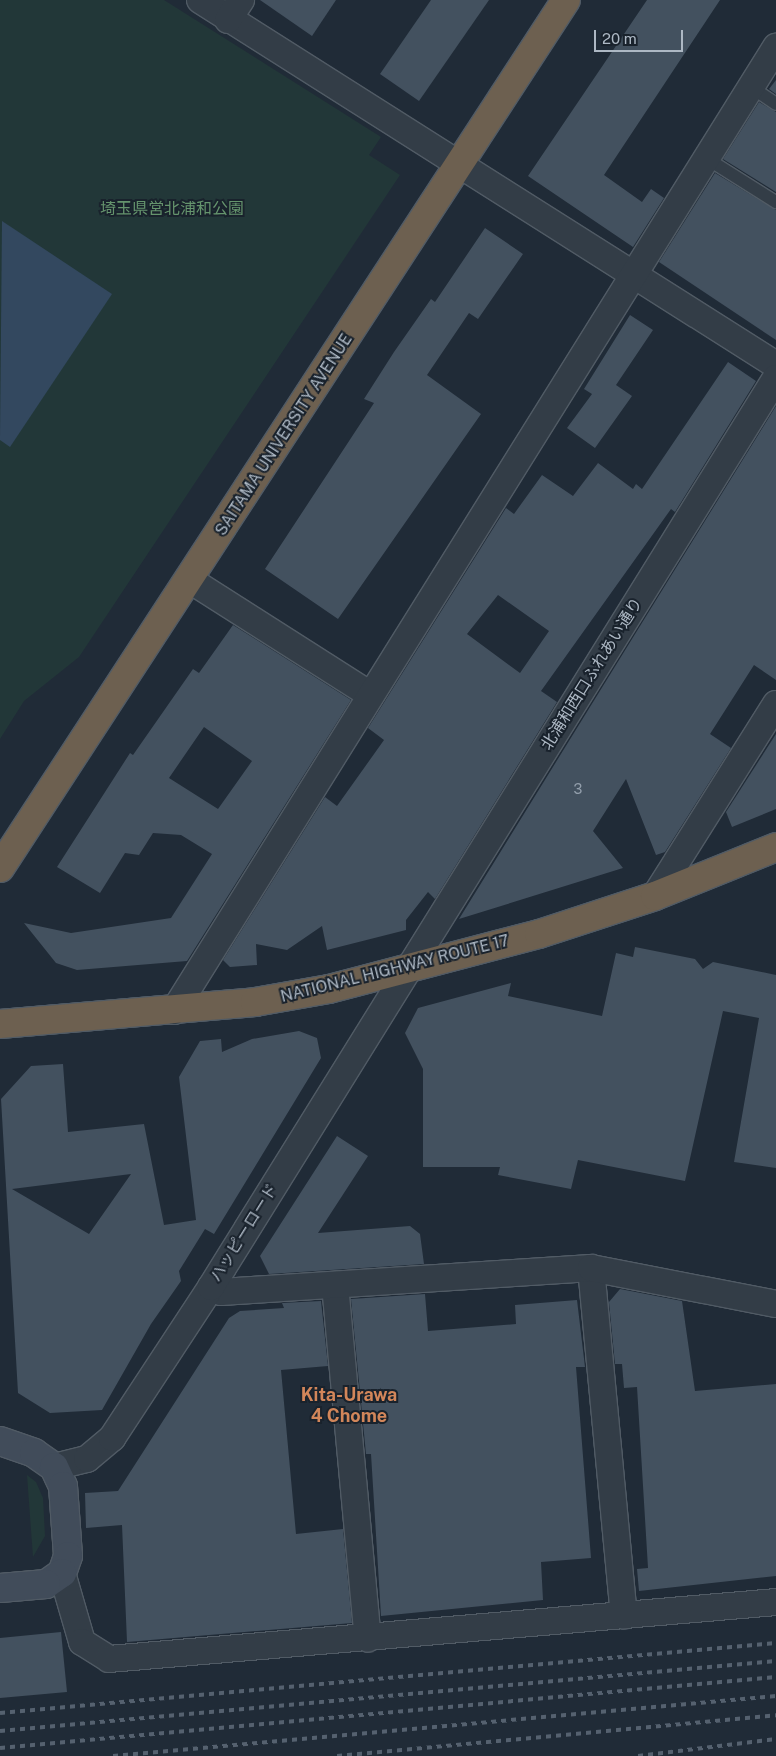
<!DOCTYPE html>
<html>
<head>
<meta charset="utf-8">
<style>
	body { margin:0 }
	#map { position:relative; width:776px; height:1756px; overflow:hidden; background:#202b37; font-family:"Public Sans","Noto Sans JP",sans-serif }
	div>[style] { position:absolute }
	.green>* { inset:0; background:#223738 }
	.water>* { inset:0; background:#33485f }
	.building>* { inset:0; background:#43515f }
	.roads { filter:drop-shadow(1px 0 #515b65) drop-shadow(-1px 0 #515b65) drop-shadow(0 1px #515b65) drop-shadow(0 -1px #515b65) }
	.lane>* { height:12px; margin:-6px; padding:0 6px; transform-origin:6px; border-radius:6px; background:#333d47 }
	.street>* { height:26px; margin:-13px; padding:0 13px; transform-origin:13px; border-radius:13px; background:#333d47 }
	.secondary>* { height:28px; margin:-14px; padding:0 14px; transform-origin:14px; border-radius:14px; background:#414c5a }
	.highway>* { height:28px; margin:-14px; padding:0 14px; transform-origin:14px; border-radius:14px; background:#6d6050 }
	.rail>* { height:4px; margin-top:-2px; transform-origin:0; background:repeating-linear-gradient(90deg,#55616f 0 5px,transparent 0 10px) }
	span { translate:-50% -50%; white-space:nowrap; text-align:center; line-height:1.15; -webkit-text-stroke:4px #19222c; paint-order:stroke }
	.number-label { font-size:14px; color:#929eab }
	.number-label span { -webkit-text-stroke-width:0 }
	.park-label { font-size:16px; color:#65946d }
	.street-label { font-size:16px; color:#adb8c4 }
	.neighbourhood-label { font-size:18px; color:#d2865a; font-weight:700 }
	.scale { position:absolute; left:594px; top:30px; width:89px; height:22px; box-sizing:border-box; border:2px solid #adb8c4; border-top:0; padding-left:6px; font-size:15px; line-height:18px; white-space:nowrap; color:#adb8c4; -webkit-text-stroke:4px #19222c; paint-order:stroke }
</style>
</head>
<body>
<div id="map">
	<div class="green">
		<i style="clip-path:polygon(0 0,164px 0,381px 137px,369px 155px,400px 175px,79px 657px,24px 701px,0 739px)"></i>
		<i style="clip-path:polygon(27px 1475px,36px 1482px,43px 1498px,45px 1536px,33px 1557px)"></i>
	</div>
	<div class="water">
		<i style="clip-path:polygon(2px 221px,112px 294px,10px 447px,0 440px)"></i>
	</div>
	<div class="building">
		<i style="clip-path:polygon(260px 0,336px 0,312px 36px)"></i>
		<i style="clip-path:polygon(431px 0,489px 0,419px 101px,380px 74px)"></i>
		<i style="clip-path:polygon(647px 0,720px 0,604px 175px,642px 202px,651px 189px,664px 198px,633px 247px,528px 176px)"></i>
		<i style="clip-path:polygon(776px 80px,776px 94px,769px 89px)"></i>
		<i style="clip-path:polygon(759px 102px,776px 112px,776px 192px,723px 159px)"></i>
		<i style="clip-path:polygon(715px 173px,776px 210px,776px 340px,659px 262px)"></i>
		<i style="clip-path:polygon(485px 228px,523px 254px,478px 319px,469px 313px,427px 375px,481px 414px,338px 619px,265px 569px,374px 403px,364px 399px,394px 352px,431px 299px,435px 302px)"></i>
		<i style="clip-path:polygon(630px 315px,653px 330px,616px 385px,632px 396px,595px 448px,567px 428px,592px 394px,584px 389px)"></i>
		<i style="clip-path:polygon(evenodd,728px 362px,756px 381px,675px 512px,671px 509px,541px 691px,557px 702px,435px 899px,428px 892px,406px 920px,406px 930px,327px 950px,322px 926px,287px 950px,256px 944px,257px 965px,230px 967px,223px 960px,325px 797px,337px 806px,384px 740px,368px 728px,506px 508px,514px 514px,542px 475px,573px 496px,598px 463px,633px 489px,636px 484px,642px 489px,728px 362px,498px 595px,549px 631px,520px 673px,467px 634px,498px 595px)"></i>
		<i style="clip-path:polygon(776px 406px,776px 680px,754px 665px,710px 734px,731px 748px,665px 852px,656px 855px,626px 779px,593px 831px,623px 868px,459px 919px)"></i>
		<i style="clip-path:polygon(evenodd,233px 625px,351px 700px,187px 961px,77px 970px,56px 963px,24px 923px,71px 933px,171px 918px,212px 854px,181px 835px,153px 833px,139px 855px,125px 853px,100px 893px,57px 867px,130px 753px,133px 755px,193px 669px,199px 673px,233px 625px,204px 727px,252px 761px,218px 809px,169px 778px,204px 727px)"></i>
		<i style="clip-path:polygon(776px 734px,776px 809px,732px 827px,726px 812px)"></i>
		<i style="clip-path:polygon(635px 947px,695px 959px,703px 969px,713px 962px,776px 975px,776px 1168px,734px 1162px,759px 1018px,723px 1011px,685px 1181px,578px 1160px,571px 1189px,498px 1175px,500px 1167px,423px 1167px,423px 1069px,405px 1033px,418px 1008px,511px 983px,508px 996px,602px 1016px,616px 953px,633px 957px)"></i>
		<i style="clip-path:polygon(evenodd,299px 1031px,317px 1038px,321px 1058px,214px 1234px,205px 1229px,179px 1271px,181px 1281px,151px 1324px,102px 1410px,50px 1413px,18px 1393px,1px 1099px,31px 1066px,63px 1064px,68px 1132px,144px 1124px,164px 1225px,196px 1220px,179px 1077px,200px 1041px,221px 1039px,222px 1052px,252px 1039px,299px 1031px,131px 1174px,89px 1234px,12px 1189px,131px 1174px)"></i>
		<i style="clip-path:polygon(337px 1136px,368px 1156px,318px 1233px,410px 1226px,420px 1234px,424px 1264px,269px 1274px,260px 1256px)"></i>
		<i style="clip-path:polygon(620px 1289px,682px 1301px,695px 1391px,776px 1384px,776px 1576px,639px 1591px,637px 1569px,648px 1568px,637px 1387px,624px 1388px,622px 1364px,615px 1364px,609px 1302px)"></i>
		<i style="clip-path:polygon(425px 1294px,428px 1331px,516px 1324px,515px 1305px,577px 1300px,585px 1367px,576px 1367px,591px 1558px,541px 1562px,543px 1600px,381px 1616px,371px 1454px,366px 1454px,351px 1299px)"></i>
		<i style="clip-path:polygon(321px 1301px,328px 1366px,281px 1370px,296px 1534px,343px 1529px,352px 1623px,127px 1642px,122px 1525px,86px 1528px,85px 1493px,118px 1491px,229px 1318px,240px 1311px,284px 1308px,282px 1303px)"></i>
		<i style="clip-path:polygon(61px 1632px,67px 1692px,0 1698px,0 1638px)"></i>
	</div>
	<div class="roads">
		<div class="lane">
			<i style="left:751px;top:87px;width:30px;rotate:34deg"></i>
			<i style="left:706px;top:158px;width:83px;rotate:32.2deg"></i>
		</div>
		<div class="street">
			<i style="left:200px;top:0;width:682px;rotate:32.36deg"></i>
			<i style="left:228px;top:20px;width:24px;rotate:-57deg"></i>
			<i style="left:190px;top:580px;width:212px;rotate:32.5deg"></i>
			<i style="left:655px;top:896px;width:227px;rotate:-57.8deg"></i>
			<i style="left:174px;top:1011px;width:1137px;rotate:-58.02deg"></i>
			<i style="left:591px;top:1268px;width:349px;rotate:84.6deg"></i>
			<i style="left:335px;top:1285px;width:355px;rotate:84.7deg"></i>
			<i style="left:211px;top:1287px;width:11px;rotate:27deg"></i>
			<i style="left:221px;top:1292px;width:371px;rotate:-3.7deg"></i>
			<i style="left:591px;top:1268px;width:188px;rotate:11deg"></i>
			<i style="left:54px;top:1467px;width:34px;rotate:-14deg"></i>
			<i style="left:87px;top:1459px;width:33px;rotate:-40deg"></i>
			<i style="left:112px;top:1438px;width:181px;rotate:-56.7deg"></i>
			<i style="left:211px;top:1287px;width:1070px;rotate:-58.14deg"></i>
			<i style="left:62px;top:1573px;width:72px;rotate:73.8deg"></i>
			<i style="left:82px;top:1642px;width:32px;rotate:32deg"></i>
			<i style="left:109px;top:1659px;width:669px;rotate:-4.88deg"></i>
		</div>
		<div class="secondary">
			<i style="left:0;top:1441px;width:36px;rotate:19deg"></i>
			<i style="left:34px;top:1453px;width:24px;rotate:35deg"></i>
			<i style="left:54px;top:1467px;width:21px;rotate:65deg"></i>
			<i style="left:63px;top:1486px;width:70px;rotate:85.9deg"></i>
			<i style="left:68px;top:1556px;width:18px;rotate:109deg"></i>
			<i style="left:62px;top:1573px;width:19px;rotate:145deg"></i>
			<i style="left:46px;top:1584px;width:46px;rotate:175deg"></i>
		</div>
		<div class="highway">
			<i style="left:0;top:868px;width:1036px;rotate:-56.89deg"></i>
			<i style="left:0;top:1024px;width:256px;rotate:-4.9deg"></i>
			<i style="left:255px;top:1002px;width:75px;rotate:-10deg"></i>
			<i style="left:329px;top:989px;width:217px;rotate:-14.7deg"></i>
			<i style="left:539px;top:934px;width:122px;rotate:-18.1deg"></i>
			<i style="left:655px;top:896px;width:131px;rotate:-22deg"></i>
		</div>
	</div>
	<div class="rail">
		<i style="left:0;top:1713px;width:779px;rotate:-5.15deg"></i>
		<i style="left:0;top:1731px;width:779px;rotate:-5.15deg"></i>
		<i style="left:0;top:1748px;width:779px;rotate:-5.23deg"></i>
		<i style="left:113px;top:1756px;width:666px;rotate:-5.17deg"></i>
		<i style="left:337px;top:1756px;width:441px;rotate:-5.3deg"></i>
		<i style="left:638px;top:1756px;width:139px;rotate:-7deg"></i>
	</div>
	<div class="number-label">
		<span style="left:578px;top:789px">3</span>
	</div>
	<div class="park-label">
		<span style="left:172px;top:209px">埼玉県営北浦和公園</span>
	</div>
	<div class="street-label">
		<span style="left:284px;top:435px;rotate:-57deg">SAITAMA UNIVERSITY AVENUE</span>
		<span style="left:592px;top:674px;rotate:-58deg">北浦和西口ふれあい通り</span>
		<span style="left:395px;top:969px;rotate:-14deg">NATIONAL HIGHWAY ROUTE 17</span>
		<span style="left:244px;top:1233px;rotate:-58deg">ハッピーロード</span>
	</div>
	<div class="neighbourhood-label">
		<span style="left:349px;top:1406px">Kita-Urawa<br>4 Chome</span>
	</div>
	<div class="scale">20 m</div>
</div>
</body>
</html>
